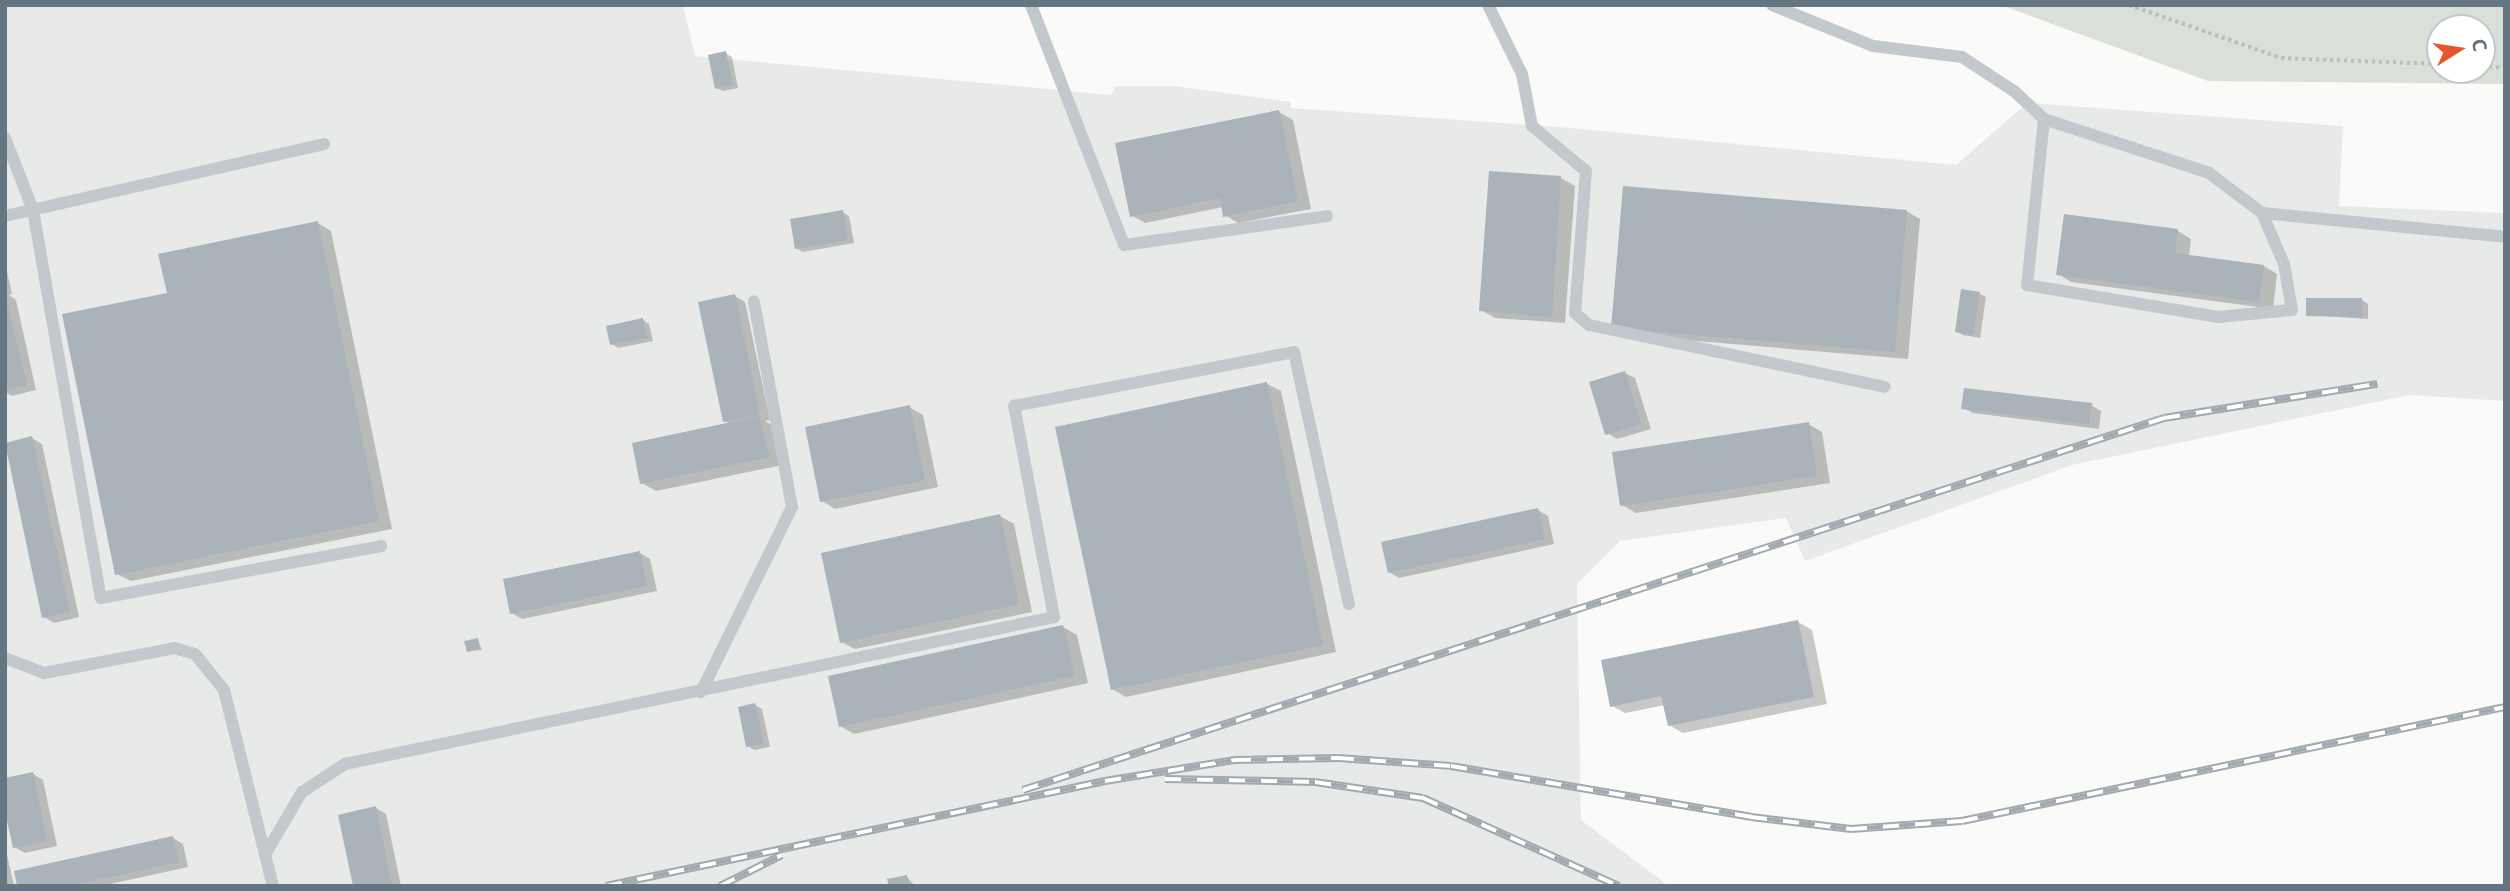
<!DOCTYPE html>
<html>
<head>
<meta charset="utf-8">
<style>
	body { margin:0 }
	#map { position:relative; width:2510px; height:891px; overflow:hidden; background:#fafaf8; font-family:"Noto Sans",sans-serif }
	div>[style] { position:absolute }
	.built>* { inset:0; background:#e8e9e9 }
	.green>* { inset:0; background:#dadfd7 }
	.shadow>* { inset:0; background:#0003 }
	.building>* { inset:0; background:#aab3b9 }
	.path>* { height:3.5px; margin-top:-1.75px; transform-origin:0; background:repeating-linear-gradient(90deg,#bbbfc2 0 3.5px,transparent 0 7px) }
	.service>* { height:12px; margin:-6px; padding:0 6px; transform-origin:6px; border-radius:6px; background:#c3c8cc }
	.rail>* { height:8px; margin-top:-4px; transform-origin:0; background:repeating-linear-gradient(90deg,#fff 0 16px,#a2aab0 0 32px); box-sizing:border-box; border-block:2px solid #a2aab0 }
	span { translate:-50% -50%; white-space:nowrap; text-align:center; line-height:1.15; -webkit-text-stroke:7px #fff; paint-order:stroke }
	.frame { position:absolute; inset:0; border:7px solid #657683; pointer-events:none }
	.north { position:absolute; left:2426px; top:14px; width:70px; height:70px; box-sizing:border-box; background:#fff; border:2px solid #c1c8cd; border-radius:50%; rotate:78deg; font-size:19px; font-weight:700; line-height:28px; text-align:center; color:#657683 }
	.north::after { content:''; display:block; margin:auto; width:24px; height:32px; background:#e4572e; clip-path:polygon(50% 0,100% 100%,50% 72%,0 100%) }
</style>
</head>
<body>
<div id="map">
	<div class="built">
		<i style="clip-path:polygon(5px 5px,683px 5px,695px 56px,1111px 95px,1116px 86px,1174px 86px,1291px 102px,1291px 108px,1570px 128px,1956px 165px,2027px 103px,2343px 126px,2339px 206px,2505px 213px,2505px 401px,2410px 395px,2072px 465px,1805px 561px,1786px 518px,1620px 541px,1577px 584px,1581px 820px,1669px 886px,5px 886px)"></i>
	</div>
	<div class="green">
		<i style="clip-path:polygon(evenodd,2001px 5px,2505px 5px,2505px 84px,2208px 81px,2001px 5px,2440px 28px,2482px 28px,2482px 70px,2440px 70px,2440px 28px)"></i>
	</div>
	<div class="shadow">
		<i style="clip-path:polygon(725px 53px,732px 57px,738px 88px,723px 91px,717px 88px)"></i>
		<i style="clip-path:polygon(1279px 112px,1293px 120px,1311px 209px,1238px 223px,1225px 215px,1223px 207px,1145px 223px,1131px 215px)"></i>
		<i style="clip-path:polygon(1561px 178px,1575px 186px,1565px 323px,1495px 318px,1481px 310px)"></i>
		<i style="clip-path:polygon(1906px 211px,1920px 219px,1908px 359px,1626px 335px)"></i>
		<i style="clip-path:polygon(842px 212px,849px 216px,854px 243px,803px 252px,796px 248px)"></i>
		<i style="clip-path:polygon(2065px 216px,2178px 231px,2191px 239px,2189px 257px,2264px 266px,2277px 274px,2273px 309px,2071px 282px,2058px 274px)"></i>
		<i style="clip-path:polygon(318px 223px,331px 231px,392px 529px,131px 581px,117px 574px,169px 295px)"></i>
		<i style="clip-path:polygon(5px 262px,12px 294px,9px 295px,16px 300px,36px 390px,12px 396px,5px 392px)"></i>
		<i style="clip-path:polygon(1980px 294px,1986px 297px,1980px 338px,1963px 335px,1956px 331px)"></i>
		<i style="clip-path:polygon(735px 296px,745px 302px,770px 420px,765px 421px,774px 426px,782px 465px,656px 491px,642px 483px,730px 424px,725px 421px)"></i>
		<i style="clip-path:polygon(2362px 300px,2368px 304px,2368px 319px,2308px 315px)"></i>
		<i style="clip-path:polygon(643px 320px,649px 324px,653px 341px,618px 348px,612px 344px)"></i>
		<i style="clip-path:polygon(1625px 373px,1635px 378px,1651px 429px,1617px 439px,1607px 433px)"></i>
		<i style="clip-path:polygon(1267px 384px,1281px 391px,1336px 652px,1126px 697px,1112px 689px)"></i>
		<i style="clip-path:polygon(2091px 405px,2101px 411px,2099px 429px,1973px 413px,1963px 408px)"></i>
		<i style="clip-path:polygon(909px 407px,923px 415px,938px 487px,835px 509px,822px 501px)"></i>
		<i style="clip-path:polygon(1808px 424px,1822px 432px,1830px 483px,1636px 513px,1622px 505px)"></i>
		<i style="clip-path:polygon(32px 438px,42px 444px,79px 617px,54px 623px,44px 617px)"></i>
		<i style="clip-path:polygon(1538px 510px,1548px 516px,1554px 544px,1399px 578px,1389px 572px)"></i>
		<i style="clip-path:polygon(1000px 516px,1014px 524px,1032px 612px,855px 649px,841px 642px)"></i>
		<i style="clip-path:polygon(640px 553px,650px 559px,657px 591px,522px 619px,512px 613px)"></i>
		<i style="clip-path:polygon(1798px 622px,1812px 630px,1827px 704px,1683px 733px,1669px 725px,1665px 705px,1625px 713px,1612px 706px)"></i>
		<i style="clip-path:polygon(1063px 627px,1077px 635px,1088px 683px,854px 734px,840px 726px)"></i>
		<i style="clip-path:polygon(478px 640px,482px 650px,468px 651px)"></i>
		<i style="clip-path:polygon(755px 705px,762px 709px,770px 747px,754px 750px,748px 746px)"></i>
		<i style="clip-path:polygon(33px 774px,43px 780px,57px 846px,25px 853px,14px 847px)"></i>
		<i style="clip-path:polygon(376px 808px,386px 814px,401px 886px,355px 886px)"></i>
		<i style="clip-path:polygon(173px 838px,183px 844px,188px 867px,101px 886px,19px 886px)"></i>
		<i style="clip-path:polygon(5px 846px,14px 886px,5px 886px)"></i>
		<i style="clip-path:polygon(907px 877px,915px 886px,891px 886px)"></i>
	</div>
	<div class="building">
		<i style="clip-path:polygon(726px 51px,733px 85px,715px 89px,708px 55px)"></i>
		<i style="clip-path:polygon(1279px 110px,1298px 201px,1223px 217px,1220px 198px,1130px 217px,1115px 143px)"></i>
		<i style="clip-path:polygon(1489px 171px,1561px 176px,1552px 317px,1479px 311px)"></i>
		<i style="clip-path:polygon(1623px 186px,1907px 210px,1895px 352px,1611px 328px)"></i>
		<i style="clip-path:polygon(843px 210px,848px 240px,795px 249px,790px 219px)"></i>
		<i style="clip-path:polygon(2064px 214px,2178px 229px,2175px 253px,2264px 265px,2259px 302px,2056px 275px)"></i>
		<i style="clip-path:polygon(318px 221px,379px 521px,115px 575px,62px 314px,167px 293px,158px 254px)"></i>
		<i style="clip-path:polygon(1961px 289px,1980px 292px,1973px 335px,1955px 332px)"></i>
		<i style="clip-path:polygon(5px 293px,27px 385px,5px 390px)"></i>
		<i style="clip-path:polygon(735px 294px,760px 415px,723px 422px,698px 302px)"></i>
		<i style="clip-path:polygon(2306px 298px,2362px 298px,2362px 317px,2306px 316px)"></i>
		<i style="clip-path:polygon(643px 318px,647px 338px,610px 345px,606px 326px)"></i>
		<i style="clip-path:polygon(1625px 371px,1641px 424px,1605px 435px,1589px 382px)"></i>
		<i style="clip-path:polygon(1267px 382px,1323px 645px,1111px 690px,1055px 427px)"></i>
		<i style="clip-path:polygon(1964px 388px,2092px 403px,2089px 424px,1961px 409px)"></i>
		<i style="clip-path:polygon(910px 405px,925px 480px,820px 502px,805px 427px)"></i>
		<i style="clip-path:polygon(760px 416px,769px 457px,640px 484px,632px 443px)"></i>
		<i style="clip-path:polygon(1809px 422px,1817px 476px,1620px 506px,1612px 452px)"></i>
		<i style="clip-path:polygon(32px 436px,70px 612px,42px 618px,5px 443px)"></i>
		<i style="clip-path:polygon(1538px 508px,1545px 539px,1388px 573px,1381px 542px)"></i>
		<i style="clip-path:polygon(1000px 514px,1019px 604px,840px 643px,821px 553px)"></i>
		<i style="clip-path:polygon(640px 551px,647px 586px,510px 614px,503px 579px)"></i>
		<i style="clip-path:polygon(1798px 620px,1814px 697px,1668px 726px,1661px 696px,1610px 707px,1601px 660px)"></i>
		<i style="clip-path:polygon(1063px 625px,1075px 676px,839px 727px,828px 676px)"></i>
		<i style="clip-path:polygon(478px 638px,480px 649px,467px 652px,464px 641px)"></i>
		<i style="clip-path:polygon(755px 703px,764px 744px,746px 747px,738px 707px)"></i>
		<i style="clip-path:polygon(33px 772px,47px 841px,13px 848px,5px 812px,5px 778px)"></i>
		<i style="clip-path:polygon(376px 806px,392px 886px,353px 886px,338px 815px)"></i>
		<i style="clip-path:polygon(173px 836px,179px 862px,68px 886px,17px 886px,14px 871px)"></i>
		<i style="clip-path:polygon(907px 875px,909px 886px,889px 886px,887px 879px)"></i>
	</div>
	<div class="path">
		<i style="left:2129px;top:5px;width:161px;rotate:19.2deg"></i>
		<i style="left:2281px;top:58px;width:159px;rotate:2.2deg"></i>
		<i style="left:2482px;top:66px;width:23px;rotate:5deg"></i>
	</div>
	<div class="service">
		<i style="left:1031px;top:5px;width:257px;rotate:68.8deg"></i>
		<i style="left:1124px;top:245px;width:205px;rotate:-8.1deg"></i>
		<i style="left:1488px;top:5px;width:77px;rotate:63.8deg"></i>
		<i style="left:1522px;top:74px;width:53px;rotate:79.1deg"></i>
		<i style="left:1532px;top:126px;width:70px;rotate:39.8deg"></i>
		<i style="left:1586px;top:171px;width:142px;rotate:94.4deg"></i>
		<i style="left:1575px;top:313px;width:18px;rotate:41deg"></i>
		<i style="left:1589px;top:325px;width:302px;rotate:11.8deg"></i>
		<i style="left:1772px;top:5px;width:109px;rotate:22.1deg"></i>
		<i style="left:1873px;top:46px;width:90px;rotate:7deg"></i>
		<i style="left:1962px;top:57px;width:62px;rotate:33.2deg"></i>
		<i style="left:2014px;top:91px;width:41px;rotate:43deg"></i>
		<i style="left:2044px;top:119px;width:167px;rotate:95.8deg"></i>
		<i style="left:2027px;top:285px;width:194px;rotate:9.5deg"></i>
		<i style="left:2218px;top:317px;width:74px;rotate:-5.4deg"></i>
		<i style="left:2292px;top:310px;width:47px;rotate:-99.9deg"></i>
		<i style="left:2284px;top:264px;width:56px;rotate:-113.3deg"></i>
		<i style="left:2044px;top:119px;width:174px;rotate:18.1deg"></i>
		<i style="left:2209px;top:173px;width:66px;rotate:37deg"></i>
		<i style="left:2262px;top:213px;width:244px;rotate:5.6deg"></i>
		<i style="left:5px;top:138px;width:77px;rotate:68.7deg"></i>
		<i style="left:33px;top:210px;width:394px;rotate:80.1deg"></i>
		<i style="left:101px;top:598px;width:285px;rotate:-10.5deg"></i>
		<i style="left:5px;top:216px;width:327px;rotate:-12.7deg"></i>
		<i style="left:5px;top:658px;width:42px;rotate:21deg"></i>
		<i style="left:44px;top:673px;width:133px;rotate:-10.8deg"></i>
		<i style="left:175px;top:648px;width:21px;rotate:17deg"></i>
		<i style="left:195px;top:654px;width:46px;rotate:51.1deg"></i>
		<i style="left:224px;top:690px;width:202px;rotate:76deg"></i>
		<i style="left:701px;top:692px;width:206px;rotate:-63.8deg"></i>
		<i style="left:792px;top:507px;width:209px;rotate:-100.5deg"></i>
		<i style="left:266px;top:853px;width:71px;rotate:-59.5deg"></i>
		<i style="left:302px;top:792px;width:51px;rotate:-33.1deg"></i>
		<i style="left:345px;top:764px;width:724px;rotate:-11.71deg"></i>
		<i style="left:1054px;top:617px;width:215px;rotate:-100.7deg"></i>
		<i style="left:1014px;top:406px;width:285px;rotate:-10.9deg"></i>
		<i style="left:1294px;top:352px;width:258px;rotate:77.7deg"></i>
	</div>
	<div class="rail">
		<i style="left:1165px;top:779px;width:150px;rotate:1.1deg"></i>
		<i style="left:1315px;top:782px;width:109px;rotate:8.4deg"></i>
		<i style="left:1423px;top:798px;width:215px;rotate:24.2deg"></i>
		<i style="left:1023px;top:790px;width:1200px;rotate:-18.06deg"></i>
		<i style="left:2164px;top:418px;width:216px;rotate:-9.1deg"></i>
		<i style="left:606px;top:886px;width:510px;rotate:-11.88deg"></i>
		<i style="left:1105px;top:781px;width:132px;rotate:-9.2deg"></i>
		<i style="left:1235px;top:760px;width:103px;rotate:-1.1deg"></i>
		<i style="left:1338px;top:758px;width:113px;rotate:4deg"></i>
		<i style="left:1451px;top:766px;width:304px;rotate:9.6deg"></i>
		<i style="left:1751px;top:817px;width:101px;rotate:6.8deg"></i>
		<i style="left:1851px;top:829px;width:111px;rotate:-4.1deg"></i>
		<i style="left:1962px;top:821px;width:555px;rotate:-11.86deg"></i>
		<i style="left:720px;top:886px;width:69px;rotate:-26.6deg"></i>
	</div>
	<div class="frame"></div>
	<div class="north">С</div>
</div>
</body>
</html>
